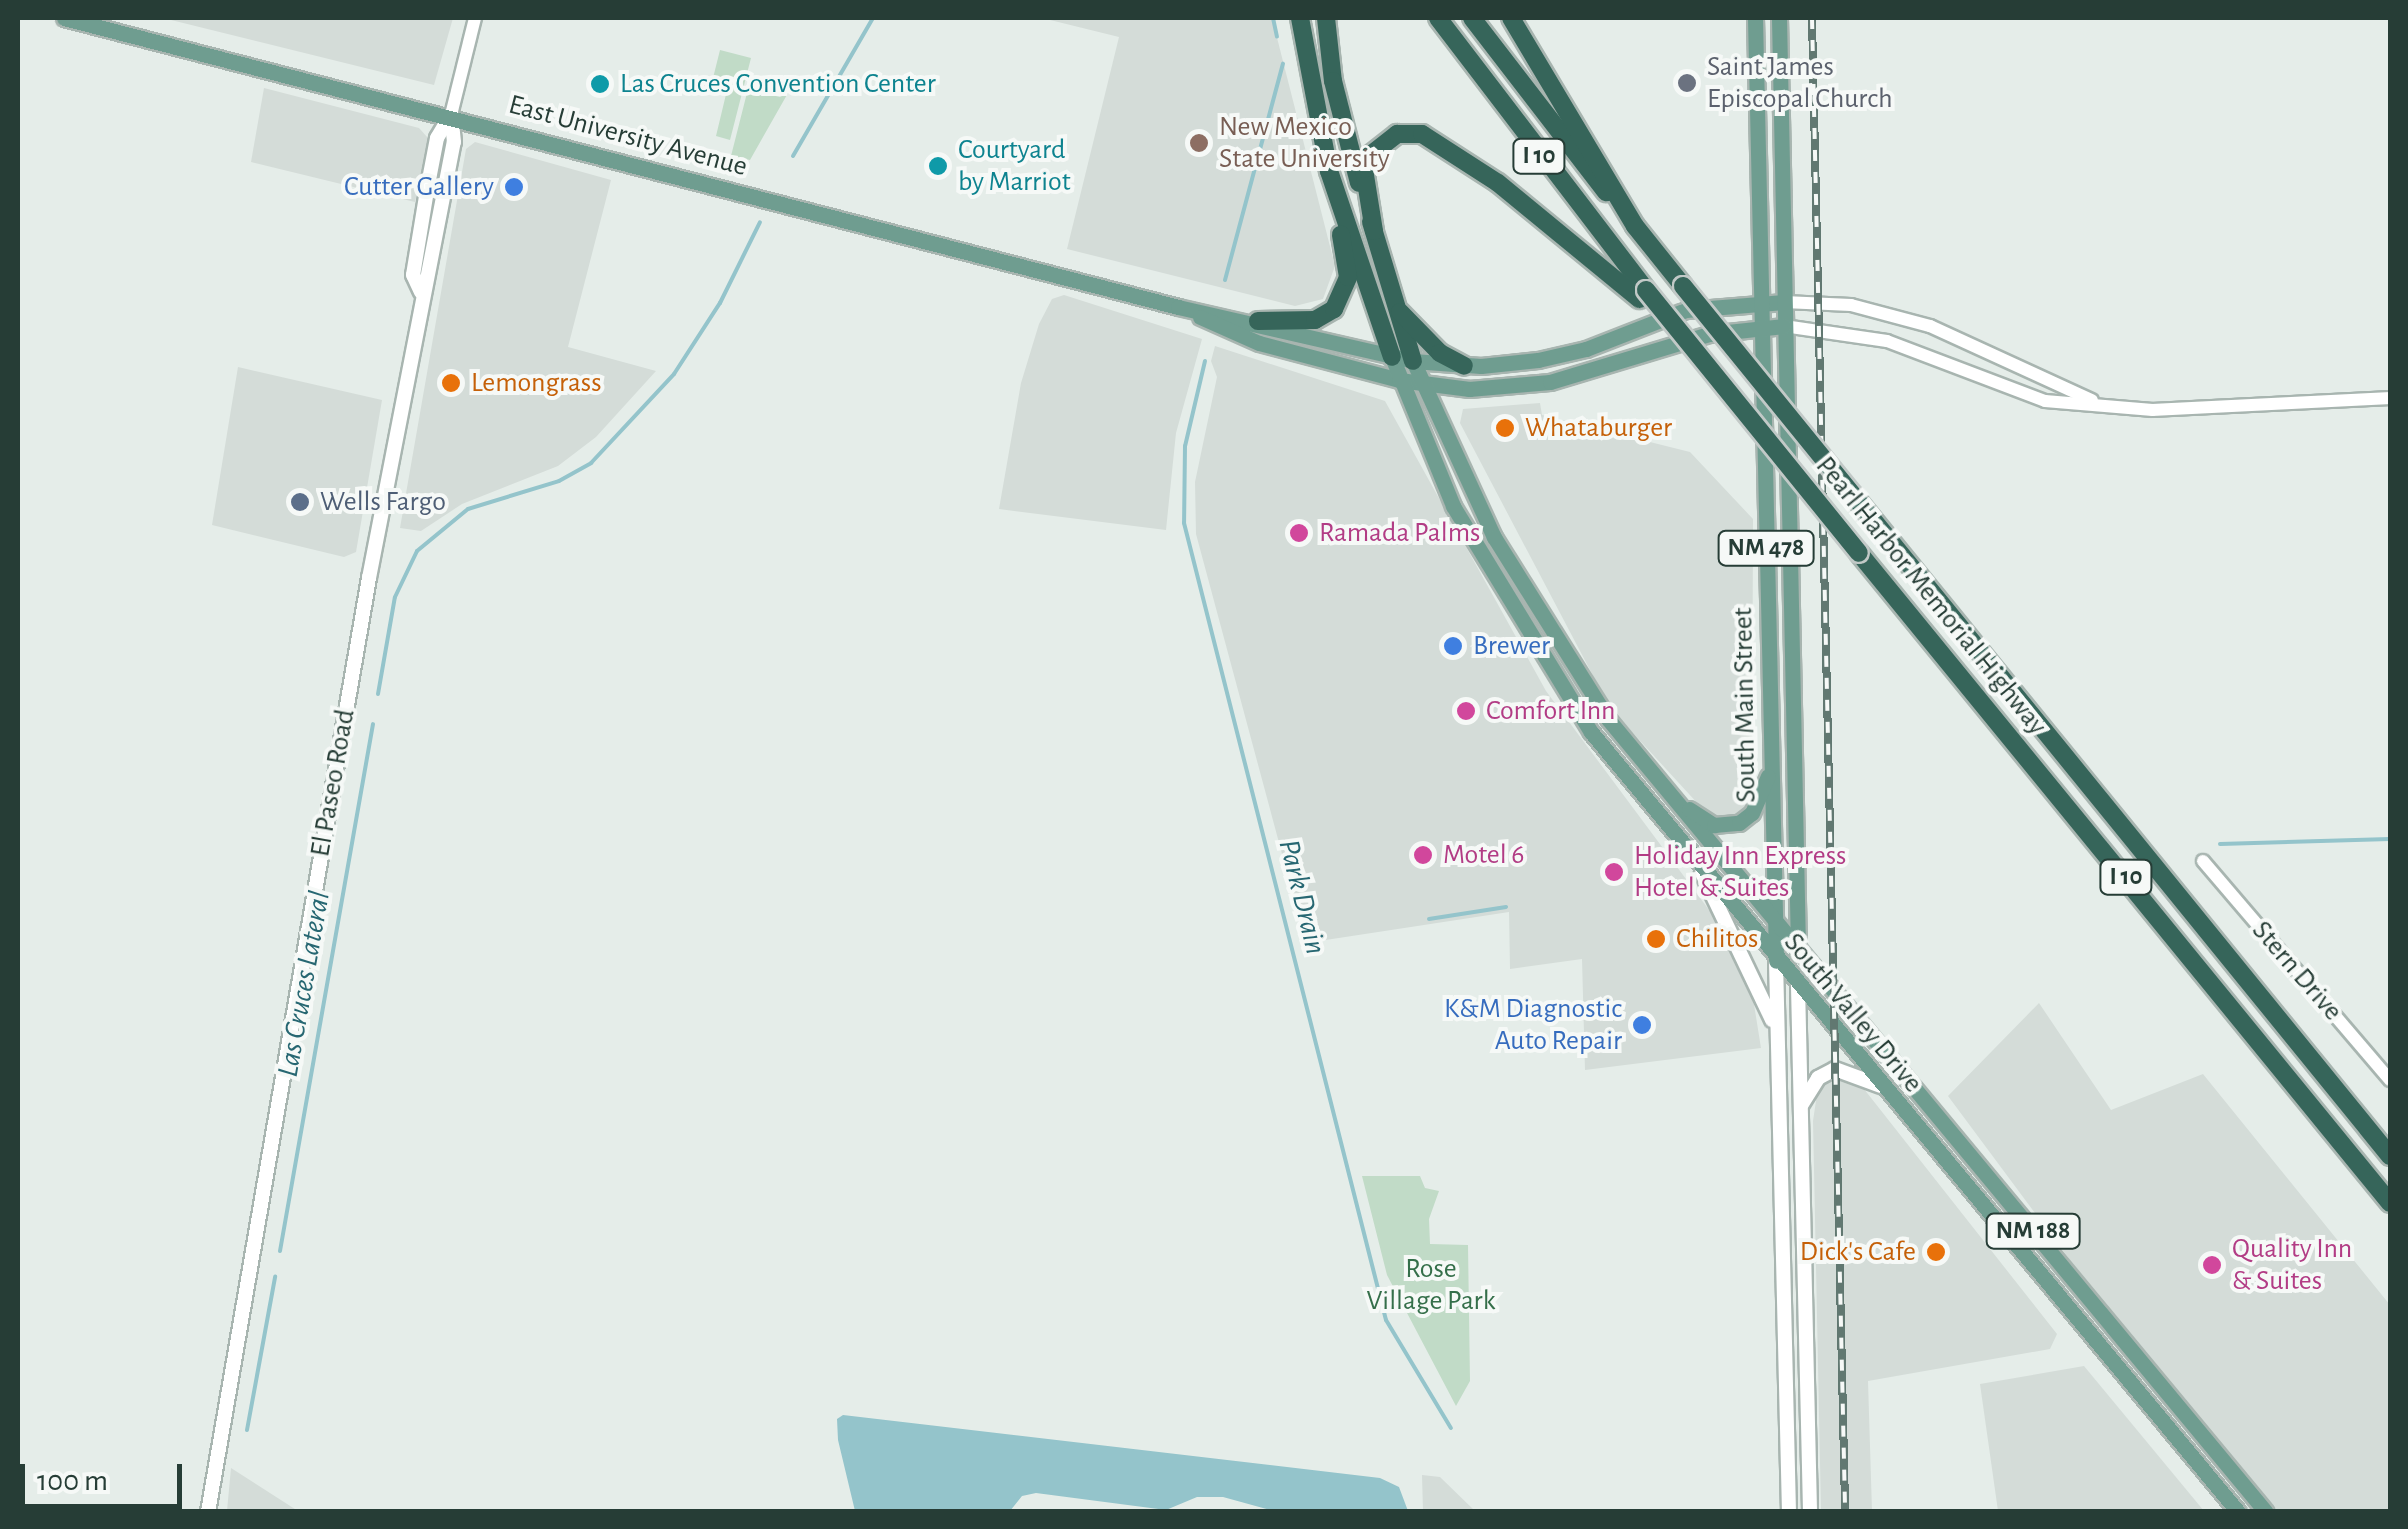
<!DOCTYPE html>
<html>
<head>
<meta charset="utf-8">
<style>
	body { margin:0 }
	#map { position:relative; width:2408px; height:1529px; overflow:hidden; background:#e5ede9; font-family:"Alegreya Sans",sans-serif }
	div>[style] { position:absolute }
	.built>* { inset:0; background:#d4dcd8 }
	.green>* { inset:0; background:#c1dbc7 }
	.water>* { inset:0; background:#94c4cb }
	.stream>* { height:4px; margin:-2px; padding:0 2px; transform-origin:2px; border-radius:2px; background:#94c4cb }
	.roads { filter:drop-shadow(2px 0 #a8b5b0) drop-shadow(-2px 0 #a8b5b0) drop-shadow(0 2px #a8b5b0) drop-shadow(0 -2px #a8b5b0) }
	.tertiary>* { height:12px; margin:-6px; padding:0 6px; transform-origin:6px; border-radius:6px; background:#fff }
	.secondary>* { height:14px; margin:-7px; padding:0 7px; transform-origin:7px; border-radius:7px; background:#fff }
	.primary>* { height:15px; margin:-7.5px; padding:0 7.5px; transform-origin:7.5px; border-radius:7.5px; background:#6f9d90 }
	.motorway>* { height:18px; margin:-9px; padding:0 9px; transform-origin:9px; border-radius:9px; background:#36655a }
	.rail>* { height:8px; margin-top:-4px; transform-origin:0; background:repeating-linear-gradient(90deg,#f6f9f7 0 11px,#617871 0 22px); box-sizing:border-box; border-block:2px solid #617871 }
	.bridges { filter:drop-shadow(2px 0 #c2c9c7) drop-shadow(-2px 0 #c2c9c7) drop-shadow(0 2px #c2c9c7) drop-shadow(0 -2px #c2c9c7) }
	.motorway-bridge>* { height:18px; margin:-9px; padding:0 9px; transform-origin:9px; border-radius:9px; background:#36655a }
	.dots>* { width:28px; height:28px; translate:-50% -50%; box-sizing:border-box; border:5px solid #f6f9f7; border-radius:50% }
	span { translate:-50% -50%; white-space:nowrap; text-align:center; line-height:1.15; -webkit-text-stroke:8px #f6f9f7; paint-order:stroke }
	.shield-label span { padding:2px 8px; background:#f6f9f7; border:2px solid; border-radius:8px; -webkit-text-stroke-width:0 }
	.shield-label { font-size:25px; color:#263d36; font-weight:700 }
	.worship-label { font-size:28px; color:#5b616d }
	.left { translate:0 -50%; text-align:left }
	.culture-label { font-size:28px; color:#0d838f }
	.education-label { font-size:28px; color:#785e54 }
	.street-label { font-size:28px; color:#263d36 }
	.shop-label { font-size:28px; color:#366cbe }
	.right { translate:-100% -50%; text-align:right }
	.food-label { font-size:28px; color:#c56008 }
	.service-label { font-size:28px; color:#4e5e75 }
	.hotel-label { font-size:28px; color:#b23c85 }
	.park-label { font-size:28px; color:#356f4a }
	.water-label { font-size:30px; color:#276772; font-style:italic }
	.frame { position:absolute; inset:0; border:20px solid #263d36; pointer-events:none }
	.scale { position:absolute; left:20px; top:1464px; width:162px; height:45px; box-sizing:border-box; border:5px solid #263d36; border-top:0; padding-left:12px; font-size:30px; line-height:35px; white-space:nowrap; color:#263d36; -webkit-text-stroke:8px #f6f9f7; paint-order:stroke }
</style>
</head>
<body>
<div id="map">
	<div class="built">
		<i style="clip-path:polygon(163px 18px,453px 18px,434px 85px)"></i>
		<i style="clip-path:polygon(1042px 18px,1272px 18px,1335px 266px,1323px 299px,1295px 306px,1067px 249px,1119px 37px)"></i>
		<i style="clip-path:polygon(264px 88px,419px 128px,428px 138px,415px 202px,251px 162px)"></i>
		<i style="clip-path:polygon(475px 142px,611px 180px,568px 347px,656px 371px,596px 437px,558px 466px,462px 504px,421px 531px,400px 528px,466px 149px)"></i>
		<i style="clip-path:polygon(1064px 295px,1202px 339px,1176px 433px,1166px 530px,999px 509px,1021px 383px,1039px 324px,1052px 299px)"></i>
		<i style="clip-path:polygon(1215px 346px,1385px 401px,1546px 691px,1715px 918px,1753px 998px,1761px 1048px,1585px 1070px,1582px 959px,1510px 969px,1509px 912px,1306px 943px,1196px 534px,1195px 482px,1217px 377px,1211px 361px)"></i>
		<i style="clip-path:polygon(238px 367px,382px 400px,356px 552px,344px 557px,212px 525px)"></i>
		<i style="clip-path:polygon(1540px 403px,1542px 415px,1690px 452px,1753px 519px,1752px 795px,1744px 810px,1728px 818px,1711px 818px,1610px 708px,1460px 423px,1463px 409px)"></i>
		<i style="clip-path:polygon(2039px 1003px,2111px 1110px,2203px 1074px,2390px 1305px,2390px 1511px,2278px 1511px,2122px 1330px,1948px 1096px)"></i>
		<i style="clip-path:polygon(1833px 1077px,1864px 1089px,2057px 1334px,2050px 1349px,1868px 1381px,1872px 1511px,1821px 1511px,1813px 1121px,1817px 1094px)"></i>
		<i style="clip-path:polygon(2084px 1366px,2204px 1511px,1998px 1511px,1980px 1384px)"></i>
		<i style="clip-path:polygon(231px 1468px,298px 1511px,227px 1511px)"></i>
		<i style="clip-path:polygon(1422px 1475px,1440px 1477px,1475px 1511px,1423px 1511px)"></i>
	</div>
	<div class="green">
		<i style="clip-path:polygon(720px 50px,751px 58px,730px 140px,716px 136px,728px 86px,712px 82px)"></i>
		<i style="clip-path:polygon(750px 81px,751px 90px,780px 97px,788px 93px,750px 160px,731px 156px)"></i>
		<i style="clip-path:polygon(1362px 1176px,1420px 1176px,1425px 1188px,1439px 1191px,1429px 1219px,1430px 1244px,1468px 1245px,1470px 1381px,1456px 1406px,1387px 1275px)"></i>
	</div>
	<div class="water">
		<i style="clip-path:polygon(843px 1415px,1380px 1478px,1399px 1487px,1408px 1511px,1274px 1511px,1223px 1497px,1197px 1497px,1166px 1510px,1036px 1493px,1022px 1496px,1010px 1511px,855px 1511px,838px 1440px,837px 1419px)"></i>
	</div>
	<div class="stream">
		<i style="left:1273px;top:18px;width:19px;rotate:78deg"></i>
		<i style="left:793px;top:156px;width:160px;rotate:-59.9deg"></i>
		<i style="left:1225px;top:280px;width:224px;rotate:-75deg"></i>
		<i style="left:1205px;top:361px;width:87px;rotate:103.2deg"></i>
		<i style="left:1185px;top:446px;width:77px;rotate:90.7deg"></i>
		<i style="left:1184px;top:523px;width:822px;rotate:75.78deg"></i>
		<i style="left:1386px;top:1320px;width:126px;rotate:59deg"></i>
		<i style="left:378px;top:694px;width:98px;rotate:-80.1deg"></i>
		<i style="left:395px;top:597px;width:51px;rotate:-64.4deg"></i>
		<i style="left:417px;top:551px;width:66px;rotate:-39.5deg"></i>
		<i style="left:468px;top:509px;width:95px;rotate:-17.1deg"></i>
		<i style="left:559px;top:481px;width:37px;rotate:-29deg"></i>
		<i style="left:591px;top:463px;width:122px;rotate:-47deg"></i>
		<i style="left:674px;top:374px;width:85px;rotate:-57.1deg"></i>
		<i style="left:720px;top:303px;width:90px;rotate:-63.7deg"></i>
		<i style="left:2220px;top:844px;width:170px;rotate:-1.7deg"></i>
		<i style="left:1429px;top:919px;width:78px;rotate:-8.9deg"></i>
		<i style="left:280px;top:1251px;width:535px;rotate:-79.99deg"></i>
		<i style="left:247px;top:1430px;width:156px;rotate:-79.6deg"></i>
	</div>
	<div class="roads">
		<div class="tertiary">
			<i style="left:451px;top:115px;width:100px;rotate:-76.1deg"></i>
			<i style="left:1784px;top:302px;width:67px;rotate:2.6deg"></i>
			<i style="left:1851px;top:305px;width:82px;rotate:14.9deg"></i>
			<i style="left:1930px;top:326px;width:178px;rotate:24.6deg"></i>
			<i style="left:1784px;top:326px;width:104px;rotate:8.3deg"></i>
			<i style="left:1887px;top:341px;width:169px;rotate:20.8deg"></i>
			<i style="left:2045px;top:401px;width:108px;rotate:4.8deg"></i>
			<i style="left:2153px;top:410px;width:237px;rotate:-2.9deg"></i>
			<i style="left:2203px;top:861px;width:288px;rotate:49.5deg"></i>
		</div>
		<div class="secondary">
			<i style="left:421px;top:292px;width:19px;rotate:-115deg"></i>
			<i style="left:413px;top:275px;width:86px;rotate:-80.6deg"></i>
			<i style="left:427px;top:190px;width:53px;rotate:-79.1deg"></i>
			<i style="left:437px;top:138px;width:27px;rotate:-59deg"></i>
			<i style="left:1702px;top:873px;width:163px;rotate:64.5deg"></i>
			<i style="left:1776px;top:961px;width:551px;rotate:88.65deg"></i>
			<i style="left:1798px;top:986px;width:526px;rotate:88.69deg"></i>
			<i style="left:1802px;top:1104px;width:31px;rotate:-58deg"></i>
			<i style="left:1818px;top:1078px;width:19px;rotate:-28deg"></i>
			<i style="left:1835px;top:1069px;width:49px;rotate:20.3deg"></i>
			<i style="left:208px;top:1512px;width:948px;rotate:-80.22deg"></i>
			<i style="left:369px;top:578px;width:444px;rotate:-79deg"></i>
			<i style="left:454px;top:142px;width:27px;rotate:-96deg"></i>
		</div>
		<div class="primary">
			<i style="left:64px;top:18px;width:1151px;rotate:14.54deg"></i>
			<i style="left:1178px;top:307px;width:241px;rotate:12.9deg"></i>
			<i style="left:1413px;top:361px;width:68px;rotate:4.2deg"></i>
			<i style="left:1481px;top:366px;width:57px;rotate:-6deg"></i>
			<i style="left:1538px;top:360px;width:49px;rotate:-12.9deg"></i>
			<i style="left:1586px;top:349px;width:107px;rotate:-21.3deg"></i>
			<i style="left:1686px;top:310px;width:98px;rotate:-4.7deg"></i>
			<i style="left:1755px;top:18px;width:943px;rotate:88.72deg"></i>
			<i style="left:1779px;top:18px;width:934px;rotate:88.83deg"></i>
			<i style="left:1200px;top:317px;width:64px;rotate:23.8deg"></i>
			<i style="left:1259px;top:343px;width:145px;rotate:14.8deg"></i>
			<i style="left:1399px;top:380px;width:71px;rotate:7.3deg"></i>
			<i style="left:1469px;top:389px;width:81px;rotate:-4.9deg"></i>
			<i style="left:1550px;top:382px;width:166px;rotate:-16.8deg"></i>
			<i style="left:1709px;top:334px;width:75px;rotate:-6.1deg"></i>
			<i style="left:1392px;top:357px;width:161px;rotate:67.7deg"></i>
			<i style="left:1453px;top:506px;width:265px;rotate:58.6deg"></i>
			<i style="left:1591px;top:732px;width:1013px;rotate:50.32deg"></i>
			<i style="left:1413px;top:361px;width:194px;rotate:65.3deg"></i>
			<i style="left:1494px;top:537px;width:215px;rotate:57.9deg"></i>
			<i style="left:1608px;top:719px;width:1030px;rotate:50.32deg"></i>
			<i style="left:1689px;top:809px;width:30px;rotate:33deg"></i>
			<i style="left:1714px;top:825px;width:25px;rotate:-5deg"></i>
			<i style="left:1739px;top:823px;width:16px;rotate:-38deg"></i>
			<i style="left:1752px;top:813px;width:40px;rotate:-66.6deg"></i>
		</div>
		<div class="motorway">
			<i style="left:1300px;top:18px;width:156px;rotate:79.3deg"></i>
			<i style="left:1329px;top:171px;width:196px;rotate:71.3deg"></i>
			<i style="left:1326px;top:18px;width:63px;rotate:83.7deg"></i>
			<i style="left:1333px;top:81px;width:105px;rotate:75.7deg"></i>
			<i style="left:1438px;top:18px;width:342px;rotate:52.6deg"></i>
			<i style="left:1472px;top:18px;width:220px;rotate:52.4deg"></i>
			<i style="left:1511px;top:18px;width:242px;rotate:59.2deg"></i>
			<i style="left:1635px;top:226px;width:77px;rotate:51.3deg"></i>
			<i style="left:1371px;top:222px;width:145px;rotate:73.2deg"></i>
			<i style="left:1374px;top:231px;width:63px;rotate:-99.2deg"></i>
			<i style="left:1364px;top:169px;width:14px;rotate:-69deg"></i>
			<i style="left:1369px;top:156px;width:36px;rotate:-38deg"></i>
			<i style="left:1397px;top:134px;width:25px"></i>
			<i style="left:1422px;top:134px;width:90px;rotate:32.8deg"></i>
			<i style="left:1498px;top:183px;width:183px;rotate:39.4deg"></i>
			<i style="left:1400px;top:312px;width:57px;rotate:45.7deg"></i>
			<i style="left:1440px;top:353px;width:27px;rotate:28deg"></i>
			<i style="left:1258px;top:321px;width:57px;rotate:-1deg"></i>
			<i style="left:1315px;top:320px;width:22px;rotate:-30deg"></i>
			<i style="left:1334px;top:309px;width:35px;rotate:-66deg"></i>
			<i style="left:1348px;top:277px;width:43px;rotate:-99.5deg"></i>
			<i style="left:1852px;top:494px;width:853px;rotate:50.9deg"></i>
			<i style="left:1859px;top:553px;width:839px;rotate:50.75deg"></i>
		</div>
	</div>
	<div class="rail">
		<i style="left:1812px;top:18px;width:1494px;rotate:88.73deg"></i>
	</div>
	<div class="bridges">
		<div class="motorway-bridge">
			<i style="left:1683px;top:286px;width:268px;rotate:50.9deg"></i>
			<i style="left:1646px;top:290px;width:338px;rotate:51deg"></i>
		</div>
	</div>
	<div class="dots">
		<i style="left:1687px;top:83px;background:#6b7280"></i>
		<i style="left:600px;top:84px;background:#0f9aa8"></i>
		<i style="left:1199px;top:143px;background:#8d6e63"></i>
		<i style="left:938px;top:166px;background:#0f9aa8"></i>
		<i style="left:514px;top:187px;background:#3f7fe0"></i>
		<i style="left:451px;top:383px;background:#e8710a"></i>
		<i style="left:1505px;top:428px;background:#e8710a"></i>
		<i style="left:300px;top:502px;background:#5c6f8a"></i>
		<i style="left:1299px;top:533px;background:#d1479c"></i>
		<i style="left:1453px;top:646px;background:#3f7fe0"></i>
		<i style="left:1466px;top:711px;background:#d1479c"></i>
		<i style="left:1423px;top:855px;background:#d1479c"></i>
		<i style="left:1614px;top:872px;background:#d1479c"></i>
		<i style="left:1656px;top:939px;background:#e8710a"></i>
		<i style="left:1642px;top:1025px;background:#3f7fe0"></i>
		<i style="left:1936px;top:1252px;background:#e8710a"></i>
		<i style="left:2212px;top:1265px;background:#d1479c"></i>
	</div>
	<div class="shield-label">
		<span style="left:1539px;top:156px">I 10</span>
		<span style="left:1766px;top:548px">NM 478</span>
		<span style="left:2126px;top:877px">I 10</span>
		<span style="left:2033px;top:1231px">NM 188</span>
	</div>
	<div class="worship-label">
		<span class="left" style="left:1707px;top:83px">Saint James<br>Episcopal Church</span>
	</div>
	<div class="culture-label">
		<span class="left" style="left:620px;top:84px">Las Cruces Convention Center</span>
		<span class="left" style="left:958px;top:166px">Courtyard<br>by Marriot</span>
	</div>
	<div class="education-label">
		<span class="left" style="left:1219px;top:143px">New Mexico<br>State University</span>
	</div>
	<div class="street-label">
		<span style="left:628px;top:136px;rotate:15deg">East University Avenue</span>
		<span style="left:1931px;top:596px;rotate:51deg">Pearl Harbor Memorial Highway</span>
		<span style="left:1745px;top:705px;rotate:-91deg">South Main Street</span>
		<span style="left:333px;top:783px;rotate:-80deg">El Paseo Road</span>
		<span style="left:2297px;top:971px;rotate:49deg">Stern Drive</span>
		<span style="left:1853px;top:1013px;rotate:50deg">South Valley Drive</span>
	</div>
	<div class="shop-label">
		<span class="right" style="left:494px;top:187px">Cutter Gallery</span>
		<span class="left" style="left:1473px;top:646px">Brewer</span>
		<span class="right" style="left:1622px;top:1025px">K&amp;M Diagnostic<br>Auto Repair</span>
	</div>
	<div class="food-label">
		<span class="left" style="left:471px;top:383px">Lemongrass</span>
		<span class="left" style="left:1525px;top:428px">Whataburger</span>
		<span class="left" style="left:1676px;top:939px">Chilitos</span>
		<span class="right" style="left:1916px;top:1252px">Dick's Cafe</span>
	</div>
	<div class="service-label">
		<span class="left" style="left:320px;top:502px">Wells Fargo</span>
	</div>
	<div class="hotel-label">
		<span class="left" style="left:1319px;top:533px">Ramada Palms</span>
		<span class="left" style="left:1486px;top:711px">Comfort Inn</span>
		<span class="left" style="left:1443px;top:855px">Motel 6</span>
		<span class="left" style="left:1634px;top:872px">Holiday Inn Express<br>Hotel &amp; Suites</span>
		<span class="left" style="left:2232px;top:1265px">Quality Inn<br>&amp; Suites</span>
	</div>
	<div class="park-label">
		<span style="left:1431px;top:1285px">Rose<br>Village Park</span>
	</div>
	<div class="water-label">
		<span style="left:1302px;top:897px;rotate:76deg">Park Drain</span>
		<span style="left:304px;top:984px;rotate:-80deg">Las Cruces Lateral</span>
	</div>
	<div class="frame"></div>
	<div class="scale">100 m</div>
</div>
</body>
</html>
